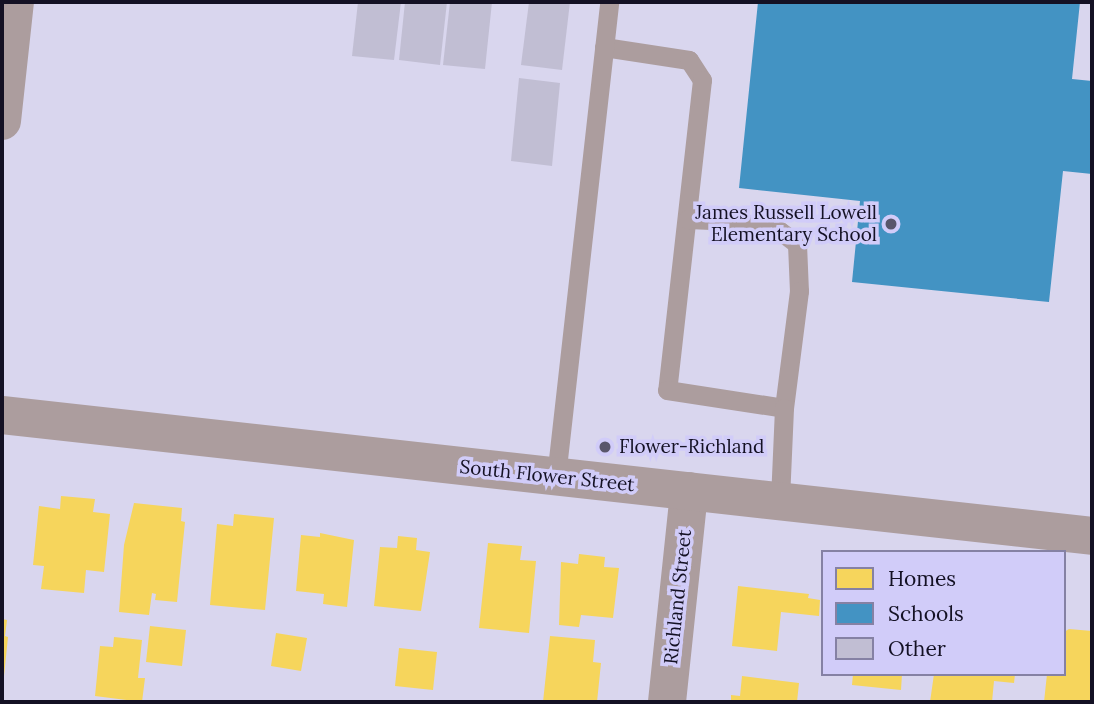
<!DOCTYPE html>
<html>
<head>
<meta charset="utf-8">
<style>
	body { margin:0 }
	#map { position:relative; width:1094px; height:704px; overflow:hidden; background:#d9d6ee; font-family:Lora,serif }
	div>[style] { position:absolute }
	.homes>* { inset:0; background:#f6d55c }
	.schools>* { inset:0; background:#4393c3 }
	.building>* { inset:0; background:#c1bed3 }
	.service>* { height:19px; margin:-9.5px; padding:0 9.5px; transform-origin:9.5px; border-radius:9.5px; background:#ac9d9e }
	.minor>* { height:38px; margin:-19px; padding:0 19px; transform-origin:19px; border-radius:19px; background:#ac9d9e }
	.tertiary>* { height:38px; margin:-19px; padding:0 19px; transform-origin:19px; border-radius:19px; background:#ac9d9e }
	.dots>* { width:19px; height:19px; translate:-50% -50%; box-sizing:border-box; border:4px solid #d1ccf9; border-radius:50% }
	span { translate:-50% -50%; white-space:nowrap; text-align:center; line-height:1.15; -webkit-text-stroke:7px #d1ccf9; paint-order:stroke }
	.poi-label { font-size:19px; color:#141124 }
	.right { translate:-100% -50%; text-align:right }
	.left { translate:0 -50%; text-align:left }
	.street-label { font-size:19px; color:#141124 }
	.frame { position:absolute; inset:0; border:4px solid #141124; pointer-events:none }
	.legend { position:absolute; left:821px; top:550px; width:245px; height:126px; box-sizing:border-box; background:#d1ccf9; border:2px solid #8581a4; margin:0; padding:9px 12px; list-style:none; font-size:21px; color:#141124 }
	.legend li { display:flex; align-items:center; gap:14px; height:35px }
	.legend b { width:35px; border:2px solid #8581a4 }
</style>
</head>
<body>
<div id="map">
	<div class="homes">
		<i style="clip-path:polygon(61px 496px,95px 499px,93px 512px,110px 514px,104px 572px,86px 570px,84px 593px,41px 589px,44px 566px,33px 565px,39px 506px,60px 509px)"></i>
		<i style="clip-path:polygon(134px 503px,182px 508px,181px 521px,185px 522px,177px 602px,155px 600px,156px 594px,152px 593px,149px 615px,119px 612px,124px 545px)"></i>
		<i style="clip-path:polygon(234px 514px,274px 518px,265px 610px,210px 605px,217px 524px,233px 526px)"></i>
		<i style="clip-path:polygon(320px 533px,354px 540px,347px 607px,323px 604px,324px 594px,296px 591px,301px 535px,320px 537px)"></i>
		<i style="clip-path:polygon(398px 536px,417px 538px,416px 550px,430px 552px,421px 611px,374px 606px,380px 547px,397px 548px)"></i>
		<i style="clip-path:polygon(488px 543px,522px 546px,520px 560px,536px 561px,529px 633px,479px 628px)"></i>
		<i style="clip-path:polygon(579px 554px,605px 557px,604px 567px,619px 568px,613px 618px,581px 615px,579px 627px,559px 625px,561px 562px,578px 564px)"></i>
		<i style="clip-path:polygon(738px 586px,809px 594px,808px 598px,820px 600px,819px 616px,781px 612px,777px 651px,732px 646px)"></i>
		<i style="clip-path:polygon(2px 619px,7px 620px,5px 636px,8px 637px,4px 676px)"></i>
		<i style="clip-path:polygon(150px 626px,186px 630px,182px 666px,146px 662px)"></i>
		<i style="clip-path:polygon(1069px 629px,1092px 631px,1092px 702px,1044px 702px,1047px 674px,1064px 674px,1064px 632px)"></i>
		<i style="clip-path:polygon(276px 633px,307px 638px,301px 671px,271px 666px)"></i>
		<i style="clip-path:polygon(550px 636px,595px 640px,593px 662px,601px 663px,597px 702px,543px 702px)"></i>
		<i style="clip-path:polygon(114px 637px,142px 640px,138px 678px,145px 678px,142px 702px,95px 696px,100px 646px,113px 647px)"></i>
		<i style="clip-path:polygon(399px 648px,437px 652px,433px 690px,395px 686px)"></i>
		<i style="clip-path:polygon(853px 674px,902px 674px,901px 690px,852px 685px)"></i>
		<i style="clip-path:polygon(934px 674px,1015px 674px,1014px 683px,994px 681px,992px 702px,930px 702px)"></i>
		<i style="clip-path:polygon(742px 676px,799px 683px,797px 702px,731px 702px,731px 695px,740px 696px)"></i>
	</div>
	<div class="schools">
		<i style="clip-path:polygon(758px 2px,1080px 2px,1072px 79px,1092px 81px,1092px 174px,1063px 171px,1049px 302px,852px 282px,860px 201px,739px 188px)"></i>
	</div>
	<div class="building">
		<i style="clip-path:polygon(358px 2px,401px 2px,394px 60px,352px 56px)"></i>
		<i style="clip-path:polygon(405px 2px,447px 2px,440px 65px,399px 60px)"></i>
		<i style="clip-path:polygon(450px 2px,492px 2px,485px 69px,443px 65px)"></i>
		<i style="clip-path:polygon(529px 2px,570px 2px,562px 70px,521px 65px)"></i>
		<i style="clip-path:polygon(519px 78px,560px 83px,552px 166px,511px 161px)"></i>
	</div>
	<div class="service">
		<i style="left:604px;top:47px;width:86px;rotate:8.7deg"></i>
		<i style="left:689px;top:60px;width:24px;rotate:57deg"></i>
		<i style="left:702px;top:80px;width:312px;rotate:96.4deg"></i>
		<i style="left:667px;top:390px;width:118px;rotate:8.7deg"></i>
		<i style="left:688px;top:219px;width:46px;rotate:2.5deg"></i>
		<i style="left:734px;top:221px;width:47px;rotate:12.3deg"></i>
		<i style="left:780px;top:231px;width:21px;rotate:37deg"></i>
		<i style="left:797px;top:244px;width:47px;rotate:87.6deg"></i>
		<i style="left:799px;top:291px;width:118px;rotate:97.3deg"></i>
		<i style="left:784px;top:408px;width:93px;rotate:92.5deg"></i>
		<i style="left:556px;top:477px;width:478px;rotate:-83.6deg"></i>
	</div>
	<div class="minor">
		<i style="left:2px;top:121px;width:120px;rotate:-83.8deg"></i>
		<i style="left:667px;top:702px;width:212px;rotate:-84deg"></i>
	</div>
	<div class="tertiary">
		<i style="left:2px;top:415px;width:1097px;rotate:6.33deg"></i>
	</div>
	<div class="dots">
		<i style="left:891px;top:224px;background:#59566b"></i>
		<i style="left:605px;top:447px;background:#59566b"></i>
	</div>
	<div class="poi-label">
		<span class="right" style="left:877px;top:224px">James Russell Lowell<br>Elementary School</span>
		<span class="left" style="left:619px;top:447px">Flower-Richland</span>
	</div>
	<div class="street-label">
		<span style="left:547px;top:476px;rotate:6deg">South Flower Street</span>
		<span style="left:678px;top:597px;rotate:-84deg">Richland Street</span>
	</div>
	<div class="frame"></div>
	<ul class="legend">
	<li><b style="height:19px;background:#f6d55c"></b>Homes</li>
	<li><b style="height:19px;background:#4393c3"></b>Schools</li>
	<li><b style="height:19px;background:#c1bed3"></b>Other</li>
	</ul>
</div>
</body>
</html>
